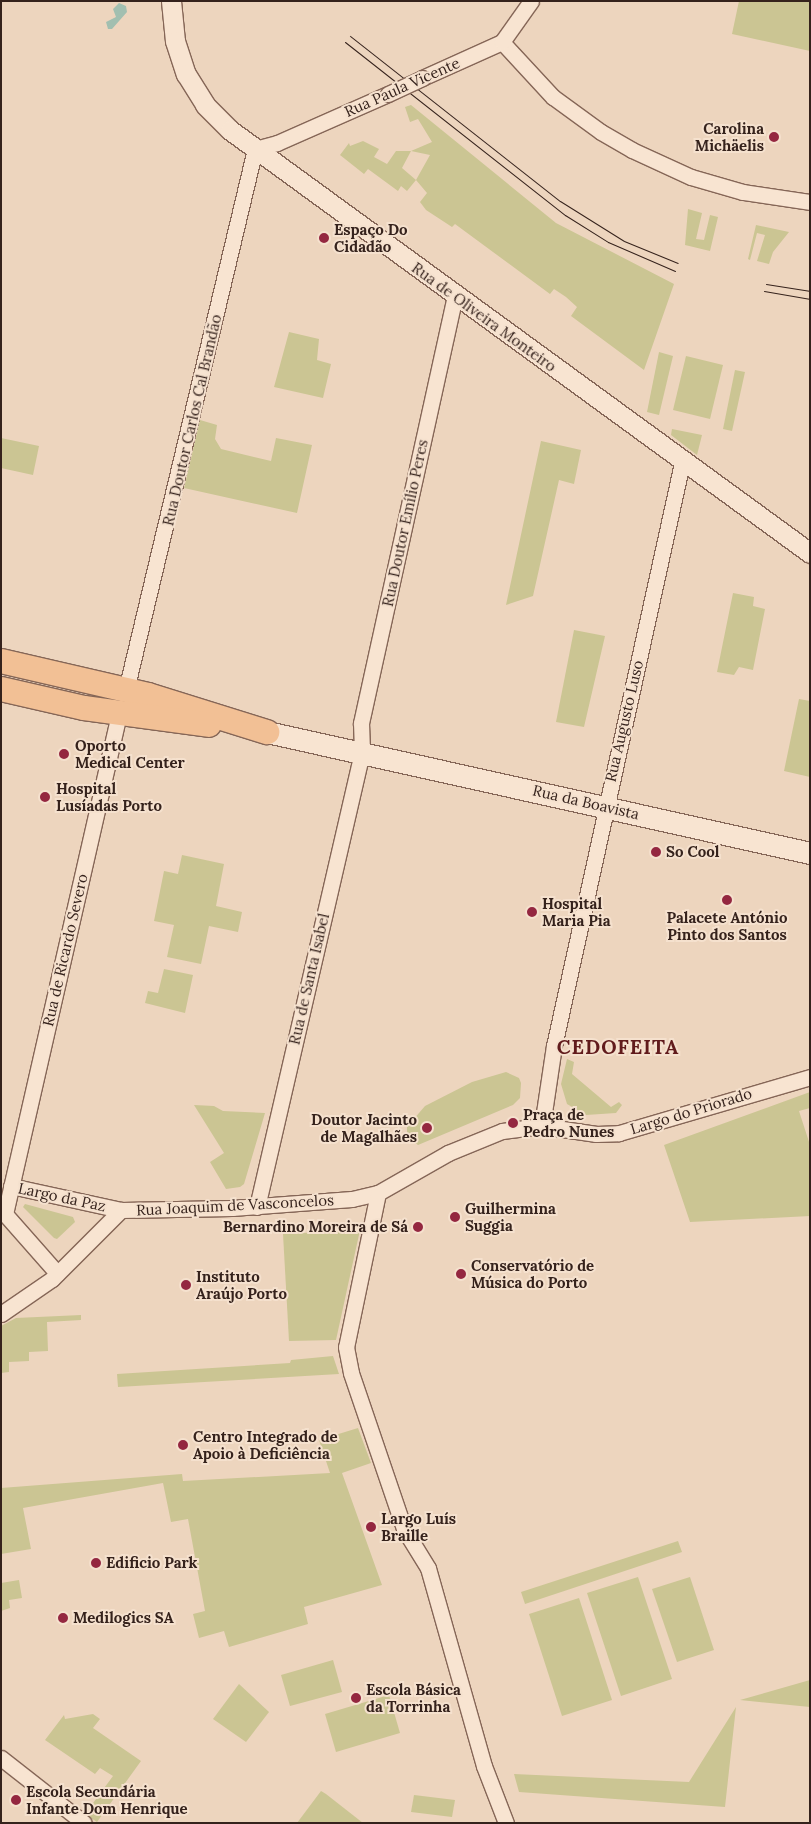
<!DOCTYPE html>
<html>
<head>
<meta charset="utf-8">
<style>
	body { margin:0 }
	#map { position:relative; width:811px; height:1824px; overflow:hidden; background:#edd5be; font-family:Lora,serif }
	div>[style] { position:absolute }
	.green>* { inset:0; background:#cbc593 }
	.water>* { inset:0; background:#a2bfb0 }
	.roads { filter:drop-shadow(1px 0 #856657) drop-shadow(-1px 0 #856657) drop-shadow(0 1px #856657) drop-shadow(0 -1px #856657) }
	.minor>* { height:15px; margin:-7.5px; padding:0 7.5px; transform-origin:7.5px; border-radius:7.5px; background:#f8e4d1 }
	.tertiary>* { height:19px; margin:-9.5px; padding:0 9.5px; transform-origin:9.5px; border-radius:9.5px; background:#f8e4d1 }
	.secondary>* { height:21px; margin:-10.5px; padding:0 10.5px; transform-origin:10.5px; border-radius:10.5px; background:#f8e4d1 }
	.primary>* { height:24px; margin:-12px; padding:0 12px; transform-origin:12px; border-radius:12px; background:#f2c095 }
	.tram>* { height:1px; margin:-0.5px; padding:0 0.5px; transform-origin:0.5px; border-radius:0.5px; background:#35221c }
	.bridges { filter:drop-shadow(1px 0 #856657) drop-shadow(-1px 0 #856657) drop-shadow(0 1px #856657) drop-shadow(0 -1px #856657) }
	.minor-bridge>* { height:15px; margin:-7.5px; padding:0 7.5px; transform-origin:7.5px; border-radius:7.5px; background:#f8e4d1 }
	.dots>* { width:14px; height:14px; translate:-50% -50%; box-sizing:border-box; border:2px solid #f5e1ce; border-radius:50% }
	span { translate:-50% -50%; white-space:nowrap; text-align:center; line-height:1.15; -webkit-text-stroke:4px #f5e1ce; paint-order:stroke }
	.street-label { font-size:15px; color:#35221c }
	.poi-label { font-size:15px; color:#35221c; font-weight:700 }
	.right { translate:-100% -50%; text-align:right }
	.left { translate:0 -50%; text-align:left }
	.district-label { font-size:20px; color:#611b1c; font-weight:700; letter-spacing:1px }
	.frame { position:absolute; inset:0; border:2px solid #35221c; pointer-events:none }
</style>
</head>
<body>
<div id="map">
	<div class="green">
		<i style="clip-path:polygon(739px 1px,810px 1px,810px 51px,732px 34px)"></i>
		<i style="clip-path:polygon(evenodd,411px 105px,556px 223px,674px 284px,644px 370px,571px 316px,577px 307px,566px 297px,554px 289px,550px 294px,455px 224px,452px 227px,426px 210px,420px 202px,427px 193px,416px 180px,407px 191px,401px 186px,398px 191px,368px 169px,364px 174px,340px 155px,349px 143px,350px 146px,363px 141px,379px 149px,374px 157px,387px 164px,396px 151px,411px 151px,432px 142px,418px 119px,410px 122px,405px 107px,411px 105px,411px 151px,430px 155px,416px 180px,402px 168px,411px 151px)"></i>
		<i style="clip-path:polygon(688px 209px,702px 213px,696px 239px,704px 240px,710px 215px,718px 217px,710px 251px,685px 245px)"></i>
		<i style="clip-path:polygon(756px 225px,789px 232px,773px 252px,769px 264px,757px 261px,765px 235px,757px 233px,750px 260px,748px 259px)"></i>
		<i style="clip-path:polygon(289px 332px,319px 339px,317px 360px,331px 364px,323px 398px,274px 387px)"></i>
		<i style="clip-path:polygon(659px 352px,673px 356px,659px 415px,647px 412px)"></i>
		<i style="clip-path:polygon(686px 356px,723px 365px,710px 419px,673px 410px)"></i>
		<i style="clip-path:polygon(735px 370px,745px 372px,732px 431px,723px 429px)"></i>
		<i style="clip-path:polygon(200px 420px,217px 425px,215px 439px,221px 449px,271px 461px,276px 438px,312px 445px,297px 513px,184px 488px)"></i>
		<i style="clip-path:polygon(672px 429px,702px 435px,697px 455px,671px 435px)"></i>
		<i style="clip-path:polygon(1px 438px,39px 446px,33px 475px,1px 468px)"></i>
		<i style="clip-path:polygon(541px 441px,581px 450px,574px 484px,559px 480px,533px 596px,506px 605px)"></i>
		<i style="clip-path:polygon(733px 593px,754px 597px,753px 606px,765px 609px,753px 670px,739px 667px,734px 675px,717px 672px)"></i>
		<i style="clip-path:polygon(574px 630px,605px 636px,584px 727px,556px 722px)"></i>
		<i style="clip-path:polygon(799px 699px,810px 701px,810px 777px,784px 771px)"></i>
		<i style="clip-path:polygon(182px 855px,224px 864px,216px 906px,242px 912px,238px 932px,209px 926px,201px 964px,167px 957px,174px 925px,154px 921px,164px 871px,178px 874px)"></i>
		<i style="clip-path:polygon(164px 969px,193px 975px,185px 1013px,145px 1003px,148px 991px,158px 993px)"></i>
		<i style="clip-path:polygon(567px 1059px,574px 1062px,572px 1074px,611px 1107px,619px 1102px,622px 1105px,616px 1113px,586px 1115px,567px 1104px,561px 1084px)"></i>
		<i style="clip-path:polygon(506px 1072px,519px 1078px,521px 1083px,520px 1098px,513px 1105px,418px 1145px,407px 1137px,407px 1127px,425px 1106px,472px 1082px)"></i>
		<i style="clip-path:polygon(810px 1092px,810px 1108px,799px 1111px,810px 1145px,810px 1216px,690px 1222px,664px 1145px)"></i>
		<i style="clip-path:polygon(194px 1105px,214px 1106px,223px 1111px,265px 1113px,244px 1184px,240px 1187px,226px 1189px,210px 1162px,224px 1153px)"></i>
		<i style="clip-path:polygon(25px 1204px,73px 1217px,75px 1222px,57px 1239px,54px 1238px,23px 1207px)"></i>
		<i style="clip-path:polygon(360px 1230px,336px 1340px,289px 1341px,283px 1234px)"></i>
		<i style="clip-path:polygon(81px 1315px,81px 1320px,47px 1322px,48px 1351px,29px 1352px,29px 1361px,9px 1362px,9px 1372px,1px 1373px,1px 1326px,16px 1318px)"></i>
		<i style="clip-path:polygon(333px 1356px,339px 1374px,118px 1387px,117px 1374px,290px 1363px,291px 1360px)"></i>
		<i style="clip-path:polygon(358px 1428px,371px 1463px,342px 1473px,382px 1585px,304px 1607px,308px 1624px,229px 1647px,224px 1631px,199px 1638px,193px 1614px,205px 1611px,188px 1519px,171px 1522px,163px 1483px,23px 1508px,31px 1549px,1px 1554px,1px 1488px,182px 1474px,183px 1481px,330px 1473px,319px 1440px)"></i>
		<i style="clip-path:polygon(678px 1541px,682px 1552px,525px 1604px,521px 1592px)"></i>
		<i style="clip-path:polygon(638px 1577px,672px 1679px,621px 1696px,587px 1593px)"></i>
		<i style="clip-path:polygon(690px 1577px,714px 1650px,677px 1662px,652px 1589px)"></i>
		<i style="clip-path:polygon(19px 1580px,22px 1598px,9px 1600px,10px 1608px,1px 1611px,1px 1583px)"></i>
		<i style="clip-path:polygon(579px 1598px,612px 1700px,562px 1716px,529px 1614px)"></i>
		<i style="clip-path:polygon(333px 1660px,342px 1692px,290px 1706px,281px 1675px)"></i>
		<i style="clip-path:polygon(810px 1680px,810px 1707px,740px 1700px)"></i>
		<i style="clip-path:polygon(239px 1684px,269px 1712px,246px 1742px,213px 1719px)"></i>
		<i style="clip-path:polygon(389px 1695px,400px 1733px,336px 1752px,325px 1714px)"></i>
		<i style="clip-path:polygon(736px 1707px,725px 1807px,519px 1792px,514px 1774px,689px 1782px)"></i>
		<i style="clip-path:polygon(93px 1714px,100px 1719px,93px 1728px,141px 1761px,97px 1822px,85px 1814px,113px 1776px,100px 1768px,95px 1774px,45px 1740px,64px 1715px,65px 1719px)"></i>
		<i style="clip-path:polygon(321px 1791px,326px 1794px,363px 1823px,297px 1823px)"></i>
		<i style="clip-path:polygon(414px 1795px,455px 1800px,452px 1817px,411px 1812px)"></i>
	</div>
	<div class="water">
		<i style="clip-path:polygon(119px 3px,126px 6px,127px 12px,112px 29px,108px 29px,106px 22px,116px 17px,113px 9px)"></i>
	</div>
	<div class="roads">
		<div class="minor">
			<i style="left:502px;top:42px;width:75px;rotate:47.2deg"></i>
			<i style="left:553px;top:97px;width:59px;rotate:36.1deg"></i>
			<i style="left:601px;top:132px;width:36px;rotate:30deg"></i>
			<i style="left:632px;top:150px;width:65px;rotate:24.6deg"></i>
			<i style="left:691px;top:177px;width:54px;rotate:16.1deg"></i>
			<i style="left:743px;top:192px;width:68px;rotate:8.5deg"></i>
			<i style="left:422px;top:78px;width:88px;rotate:-24.2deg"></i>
			<i style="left:502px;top:42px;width:50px;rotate:-54.7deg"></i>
			<i style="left:126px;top:690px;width:556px;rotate:-76.59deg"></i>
			<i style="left:255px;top:149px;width:23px;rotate:-15deg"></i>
			<i style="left:277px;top:143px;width:121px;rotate:-23.8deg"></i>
			<i style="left:542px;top:1126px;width:81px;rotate:-81.5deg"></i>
			<i style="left:554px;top:1046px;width:597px;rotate:-77.62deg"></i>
			<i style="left:11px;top:1186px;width:113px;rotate:12.3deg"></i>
			<i style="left:121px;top:1210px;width:111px;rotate:-1deg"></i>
			<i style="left:232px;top:1208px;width:120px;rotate:-4.3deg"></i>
			<i style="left:352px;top:1199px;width:27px;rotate:-13deg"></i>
			<i style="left:378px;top:1193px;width:81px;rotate:-29.7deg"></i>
			<i style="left:448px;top:1153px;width:58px;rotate:-22.2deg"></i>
			<i style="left:502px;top:1131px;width:40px;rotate:-7.1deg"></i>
			<i style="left:542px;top:1126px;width:55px;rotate:8.4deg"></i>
			<i style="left:596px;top:1134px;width:23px;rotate:-2deg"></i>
			<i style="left:619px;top:1133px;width:199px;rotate:-16.3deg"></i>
			<i style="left:378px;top:1193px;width:157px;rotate:101.7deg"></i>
			<i style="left:346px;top:1347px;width:26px;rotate:79deg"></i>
			<i style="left:351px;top:1373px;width:165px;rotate:71.2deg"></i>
			<i style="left:404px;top:1529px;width:46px;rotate:58.4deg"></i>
			<i style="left:428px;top:1568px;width:206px;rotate:74.2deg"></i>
			<i style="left:484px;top:1766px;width:61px;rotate:68.9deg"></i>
			<i style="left:257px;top:1207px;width:468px;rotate:-77deg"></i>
			<i style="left:362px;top:751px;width:28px;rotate:-92deg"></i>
			<i style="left:361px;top:723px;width:437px;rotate:-77.6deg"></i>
			<i style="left:5px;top:1214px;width:513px;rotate:-77.16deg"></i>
			<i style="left:5px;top:1214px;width:79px;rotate:48.6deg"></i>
			<i style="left:1px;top:1314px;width:62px;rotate:-34.5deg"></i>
			<i style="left:52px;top:1279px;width:98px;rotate:-45deg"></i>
			<i style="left:1px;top:1758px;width:105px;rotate:38.1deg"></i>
		</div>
		<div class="tertiary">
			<i style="left:171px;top:1px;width:40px;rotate:84.3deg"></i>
			<i style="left:175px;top:41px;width:35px;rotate:72deg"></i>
			<i style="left:186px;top:74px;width:36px;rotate:58deg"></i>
			<i style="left:205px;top:105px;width:35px;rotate:45deg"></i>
			<i style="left:230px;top:130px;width:718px;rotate:36.1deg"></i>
		</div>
		<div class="secondary">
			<i style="left:267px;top:732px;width:556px;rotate:12.56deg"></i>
		</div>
		<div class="primary">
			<i style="left:1px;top:661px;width:151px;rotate:13deg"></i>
			<i style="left:148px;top:695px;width:125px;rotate:17.3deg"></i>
			<i style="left:1px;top:689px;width:85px;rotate:12.9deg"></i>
			<i style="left:84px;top:708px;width:126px;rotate:7.7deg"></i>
		</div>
	</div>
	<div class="tram">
		<i style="left:350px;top:36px;width:267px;rotate:38.2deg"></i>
		<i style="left:560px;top:201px;width:75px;rotate:32deg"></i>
		<i style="left:624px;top:241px;width:58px;rotate:22.2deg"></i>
		<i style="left:345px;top:42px;width:280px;rotate:38.2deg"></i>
		<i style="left:565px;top:215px;width:51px;rotate:32.1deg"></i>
		<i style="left:608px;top:242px;width:73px;rotate:23.4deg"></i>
		<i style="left:766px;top:284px;width:45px;rotate:9deg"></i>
		<i style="left:764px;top:291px;width:47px;rotate:9.9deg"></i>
	</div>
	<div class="bridges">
		<div class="minor-bridge">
			<i style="left:388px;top:94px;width:38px;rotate:-25deg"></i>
		</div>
	</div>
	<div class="dots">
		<i style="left:774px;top:137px;background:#942740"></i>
		<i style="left:324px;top:238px;background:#942740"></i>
		<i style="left:64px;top:754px;background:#942740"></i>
		<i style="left:45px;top:797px;background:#942740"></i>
		<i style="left:656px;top:852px;background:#942740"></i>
		<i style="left:727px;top:900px;background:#942740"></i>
		<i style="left:532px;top:912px;background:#942740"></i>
		<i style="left:513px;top:1123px;background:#942740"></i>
		<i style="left:427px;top:1128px;background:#942740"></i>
		<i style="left:455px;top:1217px;background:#942740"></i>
		<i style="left:418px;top:1227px;background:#942740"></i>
		<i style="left:461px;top:1274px;background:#942740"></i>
		<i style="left:186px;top:1285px;background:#942740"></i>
		<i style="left:183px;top:1445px;background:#942740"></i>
		<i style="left:371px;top:1527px;background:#942740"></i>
		<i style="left:96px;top:1563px;background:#942740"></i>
		<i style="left:63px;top:1618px;background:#942740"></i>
		<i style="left:356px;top:1698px;background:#942740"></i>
		<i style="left:16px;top:1800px;background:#942740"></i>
	</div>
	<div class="street-label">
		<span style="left:402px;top:87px;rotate:-24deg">Rua Paula Vicente</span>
		<span style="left:484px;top:317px;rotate:36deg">Rua de Oliveira Monteiro</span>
		<span style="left:192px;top:420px;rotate:-77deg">Rua Doutor Carlos Cal Brandão</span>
		<span style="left:405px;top:523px;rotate:-78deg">Rua Doutor Emílio Peres</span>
		<span style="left:624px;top:721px;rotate:-77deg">Rua Augusto Luso</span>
		<span style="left:586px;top:802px;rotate:13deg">Rua da Boavista</span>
		<span style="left:65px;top:950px;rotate:-77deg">Rua de Ricardo Severo</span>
		<span style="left:309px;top:979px;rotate:-77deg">Rua de Santa Isabel</span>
		<span style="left:691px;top:1111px;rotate:-17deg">Largo do Priorado</span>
		<span style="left:62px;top:1197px;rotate:12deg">Largo da Paz</span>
		<span style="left:235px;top:1205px;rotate:-3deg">Rua Joaquim de Vasconcelos</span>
	</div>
	<div class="poi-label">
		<span class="right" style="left:764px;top:137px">Carolina<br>Michäelis</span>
		<span class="left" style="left:334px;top:238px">Espaço Do<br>Cidadão</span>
		<span class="left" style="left:75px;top:754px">Oporto<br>Medical Center</span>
		<span class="left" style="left:56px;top:797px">Hospital<br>Lusíadas Porto</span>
		<span class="left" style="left:666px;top:852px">So Cool</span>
		<span class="left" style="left:542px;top:912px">Hospital<br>Maria Pia</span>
		<span style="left:727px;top:926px">Palacete António<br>Pinto dos Santos</span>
		<span class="left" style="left:523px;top:1123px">Praça de<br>Pedro Nunes</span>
		<span class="right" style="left:417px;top:1128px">Doutor Jacinto<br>de Magalhães</span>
		<span class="left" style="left:465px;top:1217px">Guilhermina<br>Suggia</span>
		<span class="right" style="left:408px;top:1227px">Bernardino Moreira de Sá</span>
		<span class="left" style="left:471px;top:1274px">Conservatório de<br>Música do Porto</span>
		<span class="left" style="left:196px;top:1285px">Instituto<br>Araújo Porto</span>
		<span class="left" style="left:193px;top:1445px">Centro Integrado de<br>Apoio à Deficiência</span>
		<span class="left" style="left:381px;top:1527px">Largo Luís<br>Braille</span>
		<span class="left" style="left:106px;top:1563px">Edificio Park</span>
		<span class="left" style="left:73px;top:1618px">Medilogics SA</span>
		<span class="left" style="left:366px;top:1698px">Escola Básica<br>da Torrinha</span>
		<span class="left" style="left:26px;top:1800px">Escola Secundária<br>Infante Dom Henrique</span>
	</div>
	<div class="district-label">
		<span style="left:618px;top:1046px">CEDOFEITA</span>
	</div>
	<div class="frame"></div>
</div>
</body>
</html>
